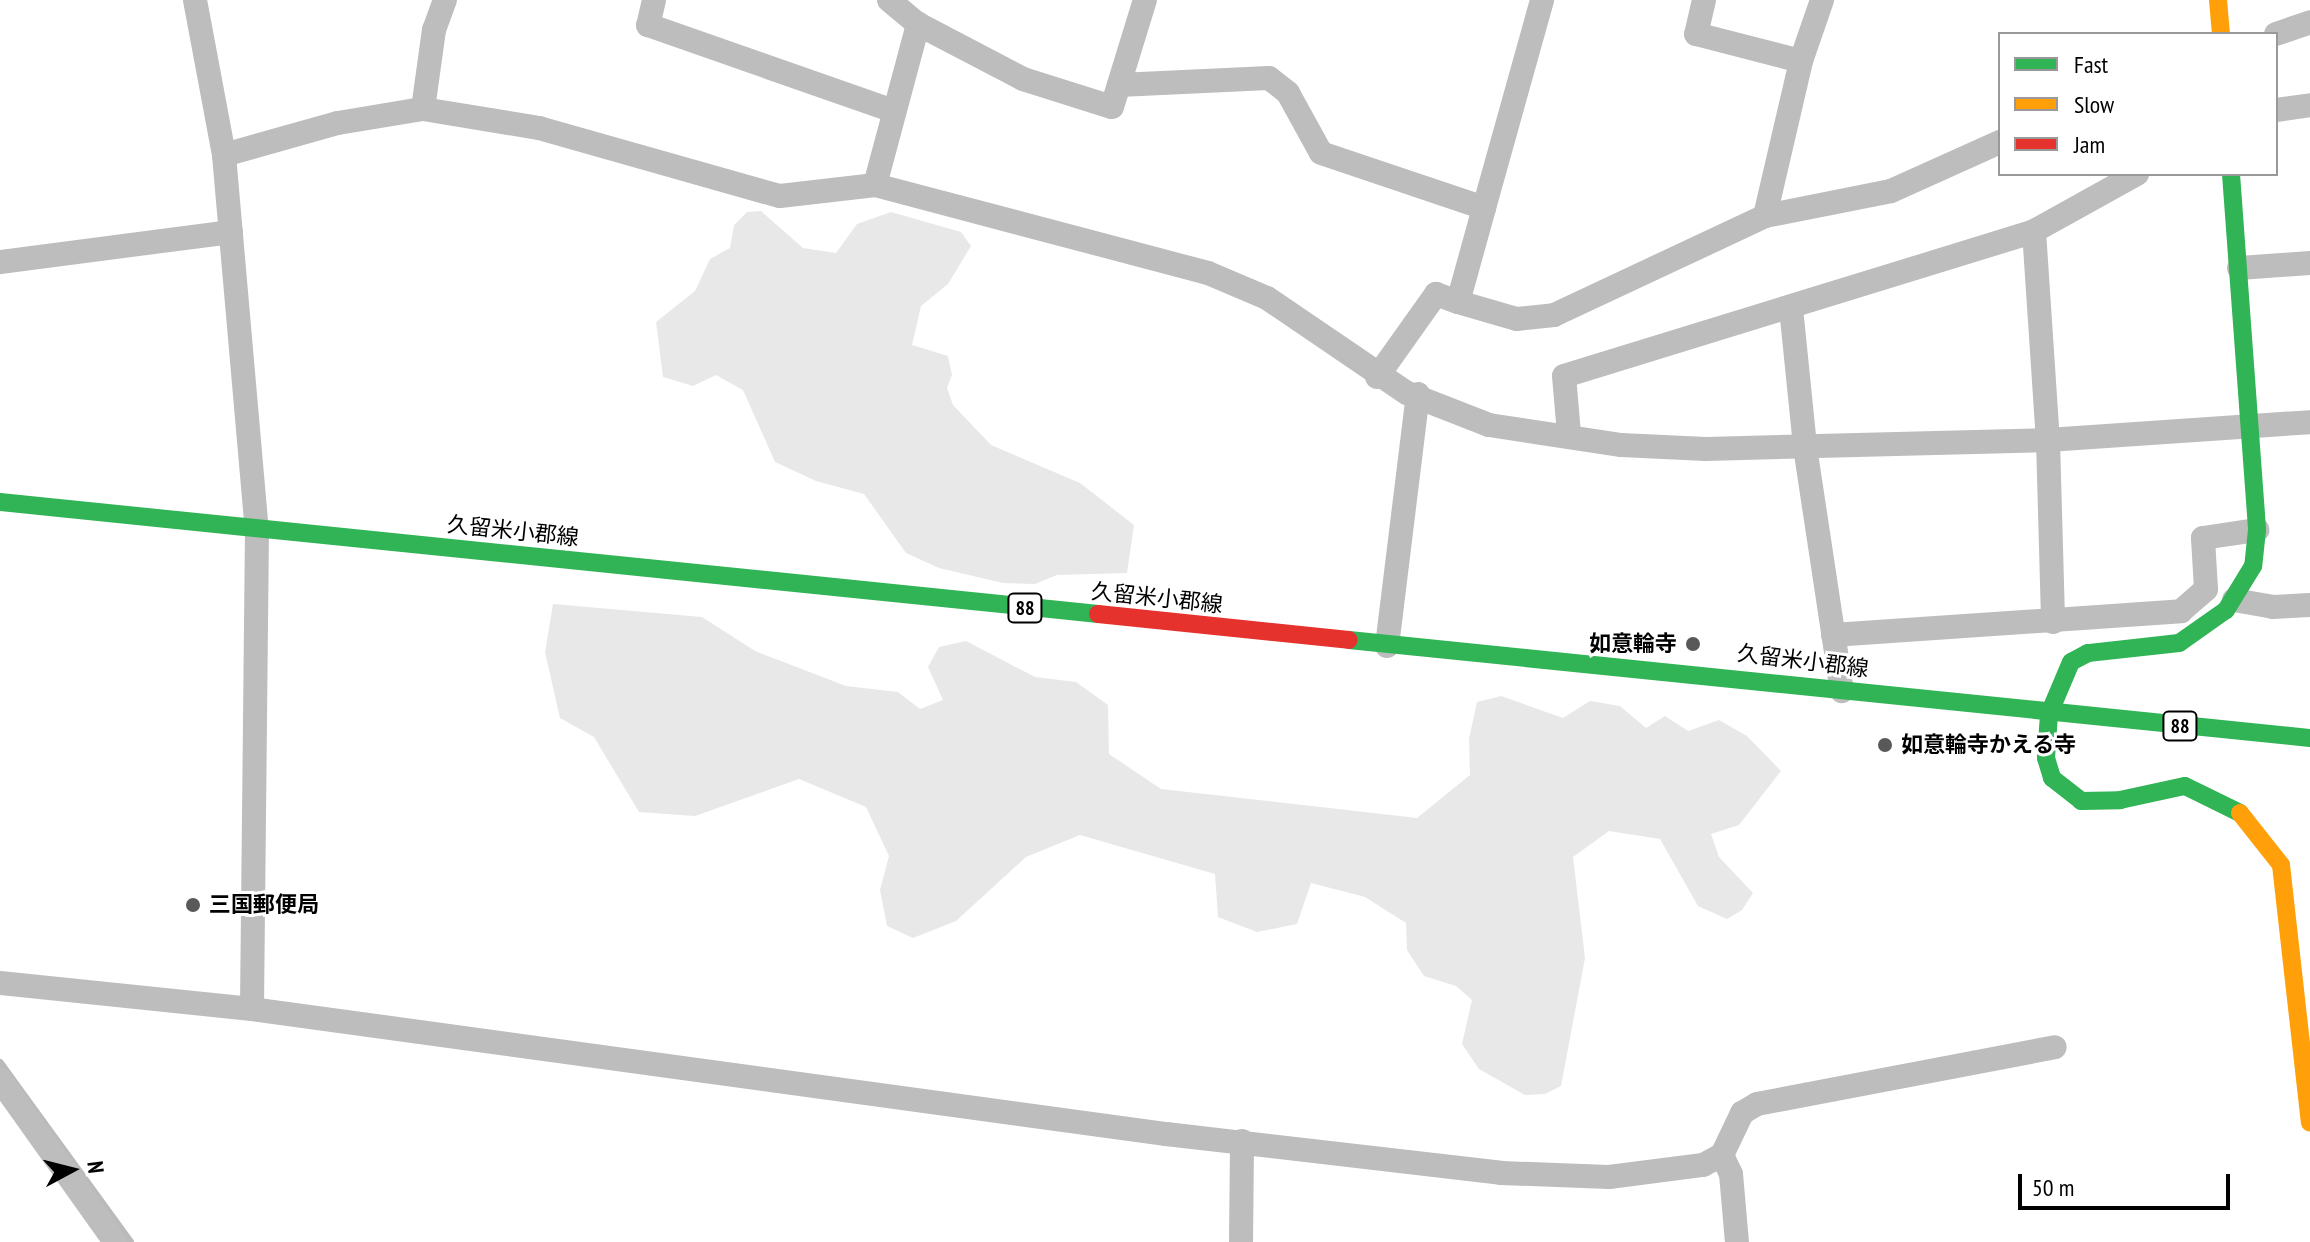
<!DOCTYPE html>
<html>
<head>
<meta charset="utf-8">
<style>
	body { margin:0 }
	#map { position:relative; width:2310px; height:1242px; overflow:hidden; background:#fff; font-family:"PT Sans Narrow","Noto Sans JP",sans-serif }
	div>[style] { position:absolute }
	.green>* { inset:0; background:#e8e8e8 }
	.stream>* { height:8px; margin:-4px; padding:0 4px; transform-origin:4px; border-radius:4px; background:#bababa }
	.street>* { height:24px; margin:-12px; padding:0 12px; transform-origin:12px; border-radius:12px; background:#bdbdbd }
	.fast>* { height:18px; margin:-9px; padding:0 9px; transform-origin:9px; border-radius:9px; background:#30b455 }
	.slow>* { height:18px; margin:-9px; padding:0 9px; transform-origin:9px; border-radius:9px; background:#ff9f0a }
	.jam>* { height:18px; margin:-9px; padding:0 9px; transform-origin:9px; border-radius:9px; background:#e5322d }
	.dots>* { width:22px; height:22px; translate:-50% -50%; box-sizing:border-box; border:4px solid #fff; border-radius:50% }
	span { translate:-50% -50%; white-space:nowrap; text-align:center; line-height:1.15; -webkit-text-stroke:6px #fff; paint-order:stroke }
	.shield-label span { padding:2px 6px; background:#fff; border:2px solid; border-radius:6px; -webkit-text-stroke-width:0 }
	.shield-label { font-size:20px; color:#000; font-weight:700 }
	.street-label { font-size:22px; color:#000 }
	.poi-label { font-size:22px; color:#000; font-weight:700 }
	.right { translate:-100% -50%; text-align:right }
	.left { translate:0 -50%; text-align:left }
	.legend { position:absolute; left:1998px; top:32px; width:280px; height:144px; box-sizing:border-box; background:#fff; border:2px solid #999; margin:0; padding:10px 14px; list-style:none; font-size:24px; color:#000 }
	.legend li { display:flex; align-items:center; gap:16px; height:40px }
	.legend b { width:40px; border:2px solid #999 }
	.north { position:absolute; left:32px; top:1130px; width:80px; height:80px; -webkit-text-stroke:6px #fff; paint-order:stroke; rotate:83deg; font-size:22px; font-weight:700; line-height:32px; text-align:center; color:#000 }
	.north::after { content:''; display:block; margin:auto; width:28px; height:36px; background:#000; clip-path:polygon(50% 0,100% 100%,50% 72%,0 100%) }
	.scale { position:absolute; left:2018px; top:1174px; width:212px; height:36px; box-sizing:border-box; border:4px solid #000; border-top:0; padding-left:10px; font-size:24px; line-height:28px; white-space:nowrap; color:#000; -webkit-text-stroke:6px #fff; paint-order:stroke }
</style>
</head>
<body>
<div id="map">
	<div class="green">
		<i style="clip-path:polygon(761px 211px,803px 248px,836px 253px,857px 224px,891px 212px,961px 232px,971px 246px,948px 284px,921px 306px,912px 345px,948px 356px,952px 375px,947px 388px,953px 405px,991px 445px,1080px 483px,1134px 525px,1127px 573px,1057px 575px,1035px 584px,1003px 583px,939px 568px,906px 553px,864px 494px,816px 481px,775px 462px,743px 390px,716px 375px,693px 386px,663px 377px,656px 322px,695px 291px,710px 259px,730px 248px,734px 225px,747px 212px)"></i>
		<i style="clip-path:polygon(553px 604px,702px 617px,755px 651px,846px 686px,898px 692px,920px 709px,943px 700px,928px 667px,939px 647px,966px 641px,1035px 677px,1076px 682px,1108px 705px,1109px 754px,1161px 789px,1417px 818px,1470px 775px,1469px 739px,1477px 702px,1501px 696px,1563px 718px,1590px 701px,1620px 706px,1646px 728px,1665px 716px,1688px 731px,1719px 720px,1747px 736px,1781px 771px,1739px 825px,1711px 834px,1719px 857px,1753px 893px,1742px 910px,1727px 919px,1698px 906px,1660px 839px,1609px 831px,1573px 857px,1585px 958px,1561px 1086px,1545px 1094px,1525px 1095px,1479px 1069px,1462px 1044px,1472px 1000px,1456px 986px,1424px 976px,1407px 950px,1406px 923px,1365px 897px,1311px 883px,1297px 924px,1257px 932px,1218px 917px,1215px 874px,1080px 835px,1026px 857px,956px 921px,913px 938px,887px 926px,880px 890px,889px 856px,866px 807px,799px 779px,695px 816px,639px 812px,594px 737px,560px 718px,545px 652px)"></i>
	</div>
	<div class="stream">
		<i style="left:0;top:1063px;width:221px;rotate:54deg"></i>
	</div>
	<div class="street">
		<i style="left:195px;top:0;width:158px;rotate:79.4deg"></i>
		<i style="left:224px;top:155px;width:375px;rotate:85deg"></i>
		<i style="left:257px;top:529px;width:480px;rotate:90.6deg"></i>
		<i style="left:654px;top:0;width:26px;rotate:103deg"></i>
		<i style="left:648px;top:25px;width:261px;rotate:19.3deg"></i>
		<i style="left:889px;top:0;width:38px;rotate:40deg"></i>
		<i style="left:918px;top:24px;width:119px;rotate:27.6deg"></i>
		<i style="left:1023px;top:79px;width:93px;rotate:17.5deg"></i>
		<i style="left:1112px;top:107px;width:112px;rotate:-72.9deg"></i>
		<i style="left:1704px;top:0;width:35px;rotate:103deg"></i>
		<i style="left:1696px;top:34px;width:108px;rotate:14.4deg"></i>
		<i style="left:2276px;top:34px;width:36px;rotate:-19deg"></i>
		<i style="left:1119px;top:85px;width:150px;rotate:-2.7deg"></i>
		<i style="left:1269px;top:78px;width:24px;rotate:38deg"></i>
		<i style="left:1288px;top:93px;width:68px;rotate:61.2deg"></i>
		<i style="left:1321px;top:153px;width:172px;rotate:18.6deg"></i>
		<i style="left:1484px;top:208px;width:216px;rotate:-74.4deg"></i>
		<i style="left:423px;top:109px;width:80px;rotate:-82.1deg"></i>
		<i style="left:434px;top:30px;width:32px;rotate:-70deg"></i>
		<i style="left:2276px;top:110px;width:34px;rotate:-8deg"></i>
		<i style="left:224px;top:155px;width:118px;rotate:-15.7deg"></i>
		<i style="left:338px;top:123px;width:86px;rotate:-9.4deg"></i>
		<i style="left:423px;top:109px;width:118px;rotate:9.3deg"></i>
		<i style="left:539px;top:128px;width:250px;rotate:15.8deg"></i>
		<i style="left:780px;top:196px;width:96px;rotate:-6.6deg"></i>
		<i style="left:875px;top:185px;width:344px;rotate:14.8deg"></i>
		<i style="left:1208px;top:273px;width:64px;rotate:23deg"></i>
		<i style="left:1267px;top:298px;width:169px;rotate:34.2deg"></i>
		<i style="left:1407px;top:393px;width:88px;rotate:21.3deg"></i>
		<i style="left:1489px;top:425px;width:134px;rotate:8.6deg"></i>
		<i style="left:1621px;top:445px;width:85px;rotate:2.7deg"></i>
		<i style="left:1706px;top:449px;width:342px;rotate:-1.5deg"></i>
		<i style="left:2048px;top:440px;width:263px;rotate:-3.9deg"></i>
		<i style="left:875px;top:185px;width:167px;rotate:-75deg"></i>
		<i style="left:1765px;top:216px;width:159px;rotate:-76.9deg"></i>
		<i style="left:1801px;top:61px;width:65px;rotate:-71deg"></i>
		<i style="left:2034px;top:231px;width:209px;rotate:86.2deg"></i>
		<i style="left:2048px;top:440px;width:182px;rotate:88.4deg"></i>
		<i style="left:0;top:262px;width:233px;rotate:-7.4deg"></i>
		<i style="left:2239px;top:268px;width:71px;rotate:-4deg"></i>
		<i style="left:1458px;top:302px;width:61px;rotate:16.1deg"></i>
		<i style="left:1517px;top:319px;width:37px;rotate:-6deg"></i>
		<i style="left:1554px;top:315px;width:233px;rotate:-25.1deg"></i>
		<i style="left:1765px;top:216px;width:128px;rotate:-11.2deg"></i>
		<i style="left:1891px;top:191px;width:120px;rotate:-24.2deg"></i>
		<i style="left:1791px;top:308px;width:140px;rotate:84.2deg"></i>
		<i style="left:1805px;top:447px;width:247px;rotate:81.4deg"></i>
		<i style="left:1377px;top:377px;width:102px;rotate:-54.6deg"></i>
		<i style="left:1436px;top:294px;width:23px;rotate:20deg"></i>
		<i style="left:1458px;top:302px;width:98px;rotate:-74.5deg"></i>
		<i style="left:1569px;top:434px;width:58px;rotate:-94.9deg"></i>
		<i style="left:1564px;top:376px;width:492px;rotate:-17.1deg"></i>
		<i style="left:2034px;top:231px;width:118px;rotate:-29deg"></i>
		<i style="left:2234px;top:600px;width:39px;rotate:10deg"></i>
		<i style="left:2272px;top:607px;width:38px;rotate:-3deg"></i>
		<i style="left:1833px;top:635px;width:349px;rotate:-3.9deg"></i>
		<i style="left:2181px;top:611px;width:33px;rotate:-41deg"></i>
		<i style="left:2206px;top:589px;width:51px;rotate:-93.4deg"></i>
		<i style="left:2203px;top:538px;width:55px;rotate:-8.4deg"></i>
		<i style="left:1387px;top:646px;width:254px;rotate:-83deg"></i>
		<i style="left:0;top:983px;width:253px;rotate:5.9deg"></i>
		<i style="left:252px;top:1009px;width:923px;rotate:7.79deg"></i>
		<i style="left:1166px;top:1134px;width:337px;rotate:6.6deg"></i>
		<i style="left:1501px;top:1173px;width:108px;rotate:2.1deg"></i>
		<i style="left:1609px;top:1177px;width:95px;rotate:-7.3deg"></i>
		<i style="left:1703px;top:1165px;width:21px;rotate:-28deg"></i>
		<i style="left:1722px;top:1155px;width:47px;rotate:-64.5deg"></i>
		<i style="left:1742px;top:1113px;width:17px;rotate:-31deg"></i>
		<i style="left:1757px;top:1104px;width:303px;rotate:-10.8deg"></i>
		<i style="left:0;top:1080px;width:199px;rotate:54.6deg"></i>
		<i style="left:1722px;top:1155px;width:21px;rotate:65deg"></i>
		<i style="left:1731px;top:1174px;width:68px;rotate:85deg"></i>
		<i style="left:1241px;top:1242px;width:101px;rotate:-89.4deg"></i>
	</div>
	<div class="fast">
		<i style="left:2231px;top:174px;width:357px;rotate:85.8deg"></i>
		<i style="left:2257px;top:530px;width:36px;rotate:96deg"></i>
		<i style="left:2253px;top:566px;width:52px;rotate:121.5deg"></i>
		<i style="left:2226px;top:610px;width:57px;rotate:144.9deg"></i>
		<i style="left:2179px;top:643px;width:92px;rotate:173.7deg"></i>
		<i style="left:2088px;top:653px;width:19px;rotate:152deg"></i>
		<i style="left:2071px;top:662px;width:56px;rotate:112.9deg"></i>
		<i style="left:2049px;top:714px;width:44px;rotate:93.9deg"></i>
		<i style="left:2046px;top:758px;width:21px;rotate:73deg"></i>
		<i style="left:2052px;top:778px;width:37px;rotate:38deg"></i>
		<i style="left:2081px;top:801px;width:39px;rotate:-1deg"></i>
		<i style="left:2120px;top:800px;width:66px;rotate:-12.2deg"></i>
		<i style="left:2185px;top:786px;width:61px;rotate:26.1deg"></i>
		<i style="left:0;top:502px;width:1104px;rotate:5.82deg"></i>
		<i style="left:1349px;top:640px;width:966px;rotate:5.82deg"></i>
	</div>
	<div class="slow">
		<i style="left:2218px;top:0;width:34px;rotate:85deg"></i>
		<i style="left:2240px;top:813px;width:66px;rotate:51.7deg"></i>
		<i style="left:2281px;top:865px;width:259px;rotate:83.6deg"></i>
	</div>
	<div class="jam">
		<i style="left:1098px;top:614px;width:252px;rotate:5.9deg"></i>
	</div>
	<div class="dots">
		<i style="left:1693px;top:644px;background:#595959"></i>
		<i style="left:1885px;top:745px;background:#595959"></i>
		<i style="left:193px;top:905px;background:#595959"></i>
	</div>
	<div class="shield-label">
		<span style="left:1025px;top:608px">88</span>
		<span style="left:2180px;top:726px">88</span>
	</div>
	<div class="street-label">
		<span style="left:513px;top:531px;rotate:6deg">久留米小郡線</span>
		<span style="left:1157px;top:598px;rotate:6deg">久留米小郡線</span>
		<span style="left:1803px;top:661px;rotate:7deg">久留米小郡線</span>
	</div>
	<div class="poi-label">
		<span class="right" style="left:1677px;top:644px">如意輪寺</span>
		<span class="left" style="left:1901px;top:745px">如意輪寺かえる寺</span>
		<span class="left" style="left:209px;top:905px">三国郵便局</span>
	</div>
	<ul class="legend">
	<li><b style="height:10px;background:#30b455"></b>Fast</li>
	<li><b style="height:10px;background:#ff9f0a"></b>Slow</li>
	<li><b style="height:10px;background:#e5322d"></b>Jam</li>
	</ul>
	<div class="north">N</div>
	<div class="scale">50 m</div>
</div>
</body>
</html>
